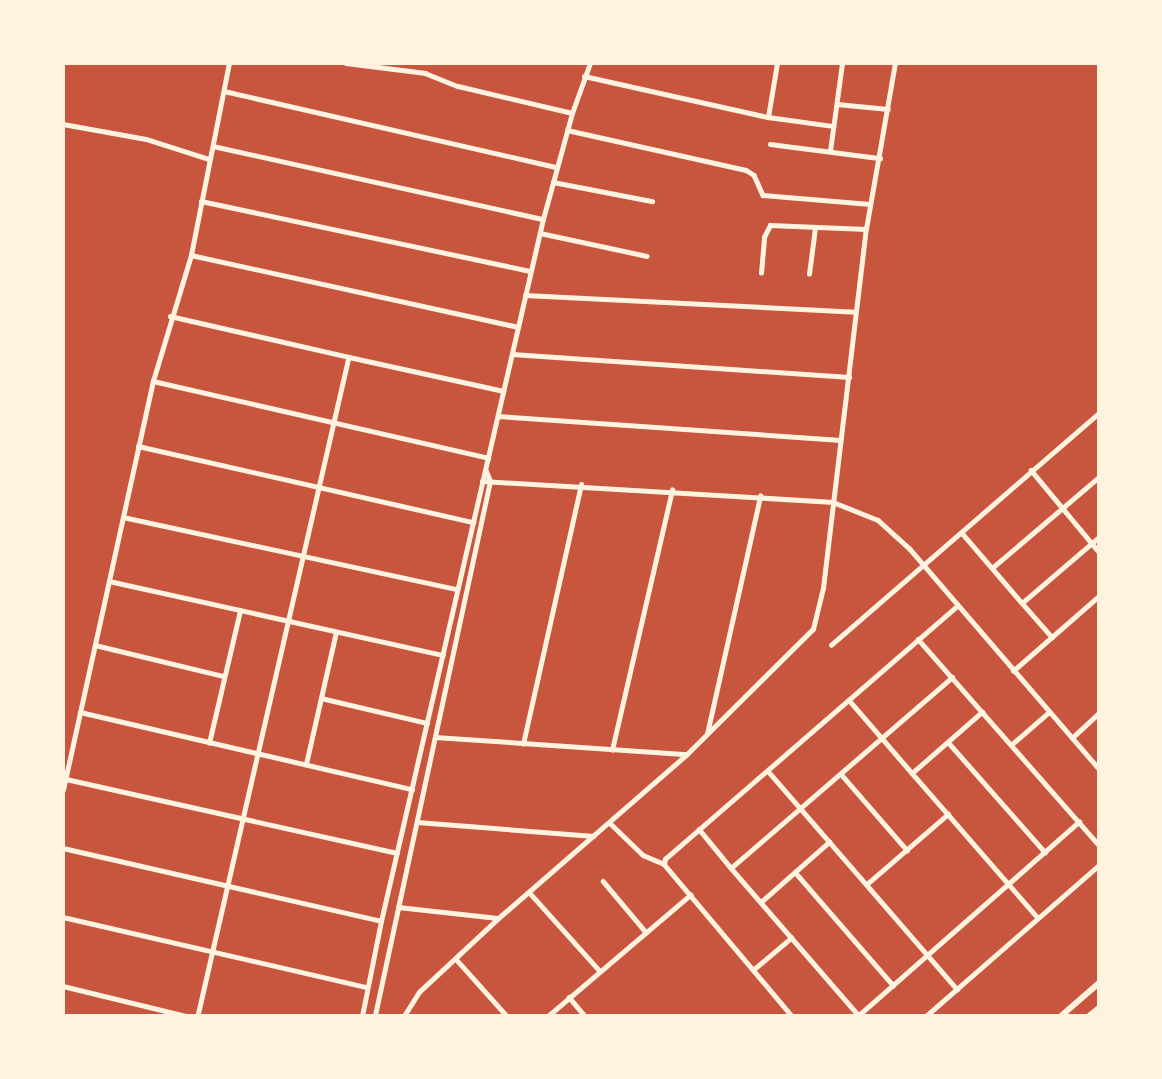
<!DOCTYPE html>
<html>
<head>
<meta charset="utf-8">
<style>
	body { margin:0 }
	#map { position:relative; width:1162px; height:1079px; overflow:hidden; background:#c8553d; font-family:Arial,sans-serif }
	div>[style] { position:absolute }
	.minor>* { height:4.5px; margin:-2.25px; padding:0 2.25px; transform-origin:2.25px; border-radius:2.25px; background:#fff3e0 }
	.tertiary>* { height:5px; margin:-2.5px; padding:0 2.5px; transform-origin:2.5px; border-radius:2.5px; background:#fff3e0 }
	.secondary>* { height:6px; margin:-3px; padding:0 3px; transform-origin:3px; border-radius:3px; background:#fff3e0 }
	span { translate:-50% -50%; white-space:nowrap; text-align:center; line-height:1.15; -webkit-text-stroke:6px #fff3e0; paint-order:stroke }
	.frame { position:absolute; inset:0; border:65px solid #fff3e0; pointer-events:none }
</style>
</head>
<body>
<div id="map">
	<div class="minor">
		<i style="left:346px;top:63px;width:80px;rotate:7.2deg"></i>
		<i style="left:425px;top:73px;width:35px;rotate:22deg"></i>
		<i style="left:458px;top:86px;width:117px;rotate:13.3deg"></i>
		<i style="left:584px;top:76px;width:189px;rotate:12.6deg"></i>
		<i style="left:768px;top:117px;width:55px;rotate:-80.5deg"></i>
		<i style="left:224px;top:91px;width:341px;rotate:12.9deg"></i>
		<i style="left:837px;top:104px;width:51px;rotate:5.6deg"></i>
		<i style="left:768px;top:117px;width:66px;rotate:7.9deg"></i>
		<i style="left:63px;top:124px;width:84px;rotate:10.2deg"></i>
		<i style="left:146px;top:139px;width:66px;rotate:17.6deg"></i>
		<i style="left:567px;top:130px;width:183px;rotate:12.6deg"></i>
		<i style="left:746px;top:170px;width:9px;rotate:32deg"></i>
		<i style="left:754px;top:175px;width:22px;rotate:66deg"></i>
		<i style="left:763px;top:195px;width:107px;rotate:4.8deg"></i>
		<i style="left:770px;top:144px;width:111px;rotate:7.3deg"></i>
		<i style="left:213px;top:146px;width:338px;rotate:12.5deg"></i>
		<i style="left:830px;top:151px;width:89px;rotate:-82.2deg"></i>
		<i style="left:553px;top:182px;width:101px;rotate:10.9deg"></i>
		<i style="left:201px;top:201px;width:336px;rotate:12deg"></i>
		<i style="left:540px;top:233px;width:109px;rotate:12.1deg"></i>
		<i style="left:191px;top:255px;width:335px;rotate:12.4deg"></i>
		<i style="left:761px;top:273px;width:36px;rotate:-85deg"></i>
		<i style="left:764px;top:237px;width:13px;rotate:-63deg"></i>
		<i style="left:770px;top:225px;width:96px;rotate:2.4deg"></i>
		<i style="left:809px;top:274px;width:46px;rotate:-82.6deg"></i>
		<i style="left:525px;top:295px;width:330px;rotate:2.9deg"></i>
		<i style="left:170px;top:316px;width:184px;rotate:12.9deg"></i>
		<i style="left:349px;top:357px;width:676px;rotate:102.91deg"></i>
		<i style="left:512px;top:354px;width:338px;rotate:3.9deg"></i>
		<i style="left:349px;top:357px;width:158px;rotate:12.4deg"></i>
		<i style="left:153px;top:381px;width:344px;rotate:12.9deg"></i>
		<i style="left:498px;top:416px;width:343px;rotate:4deg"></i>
		<i style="left:138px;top:446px;width:344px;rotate:12.8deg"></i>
		<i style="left:1031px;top:470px;width:107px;rotate:50.3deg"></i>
		<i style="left:482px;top:481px;width:352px;rotate:3.4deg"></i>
		<i style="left:833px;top:502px;width:48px;rotate:21.8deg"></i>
		<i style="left:878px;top:520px;width:43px;rotate:42.2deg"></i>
		<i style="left:910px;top:549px;width:290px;rotate:49.3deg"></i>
		<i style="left:123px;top:517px;width:342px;rotate:12.2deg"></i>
		<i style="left:962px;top:533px;width:92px;rotate:49.4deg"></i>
		<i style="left:1022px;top:603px;width:101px;rotate:-40.6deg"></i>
		<i style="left:992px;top:568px;width:140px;rotate:-40.4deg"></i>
		<i style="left:109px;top:581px;width:342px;rotate:12.5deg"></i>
		<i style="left:1023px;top:604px;width:44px;rotate:48.7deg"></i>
		<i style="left:918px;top:639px;width:274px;rotate:48.7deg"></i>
		<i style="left:95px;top:645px;width:132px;rotate:13.6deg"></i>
		<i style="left:831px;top:645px;width:354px;rotate:-40.9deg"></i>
		<i style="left:1013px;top:671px;width:114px;rotate:-41.1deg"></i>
		<i style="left:321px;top:698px;width:109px;rotate:13.3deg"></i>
		<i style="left:849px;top:700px;width:96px;rotate:49.2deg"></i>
		<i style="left:912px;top:773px;width:93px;rotate:-41.1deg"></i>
		<i style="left:80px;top:712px;width:341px;rotate:13.1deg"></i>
		<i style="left:707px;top:734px;width:244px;rotate:-77.4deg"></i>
		<i style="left:435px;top:737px;width:252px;rotate:3.9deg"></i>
		<i style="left:1072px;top:738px;width:37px;rotate:-43deg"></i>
		<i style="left:948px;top:742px;width:147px;rotate:48.6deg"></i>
		<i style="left:209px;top:743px;width:136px;rotate:-76.8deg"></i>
		<i style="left:523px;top:744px;width:266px;rotate:-77.4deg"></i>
		<i style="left:1011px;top:745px;width:50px;rotate:-41deg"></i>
		<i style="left:612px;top:750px;width:267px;rotate:-77deg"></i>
		<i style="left:306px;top:764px;width:135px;rotate:-77.2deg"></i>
		<i style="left:768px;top:771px;width:289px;rotate:49.1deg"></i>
		<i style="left:912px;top:773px;width:192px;rotate:49deg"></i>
		<i style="left:841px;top:774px;width:101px;rotate:49deg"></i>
		<i style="left:66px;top:779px;width:339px;rotate:12.6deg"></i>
		<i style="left:63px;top:790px;width:419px;rotate:-77.6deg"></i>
		<i style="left:153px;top:381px;width:132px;rotate:-73.2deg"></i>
		<i style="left:191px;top:255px;width:196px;rotate:-78.8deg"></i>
		<i style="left:417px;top:822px;width:177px;rotate:4.5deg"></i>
		<i style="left:610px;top:823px;width:46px;rotate:44.1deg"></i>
		<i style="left:643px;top:855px;width:23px;rotate:23deg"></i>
		<i style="left:664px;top:864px;width:199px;rotate:49.9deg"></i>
		<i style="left:699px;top:829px;width:50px;rotate:50.6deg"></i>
		<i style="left:731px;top:868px;width:292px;rotate:-40.8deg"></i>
		<i style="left:63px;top:848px;width:326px;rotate:12.9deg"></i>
		<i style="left:664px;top:864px;width:5px;rotate:-79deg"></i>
		<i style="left:665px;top:859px;width:386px;rotate:-40.9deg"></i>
		<i style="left:731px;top:868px;width:196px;rotate:49.1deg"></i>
		<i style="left:795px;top:872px;width:150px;rotate:49.1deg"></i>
		<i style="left:603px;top:881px;width:67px;rotate:49.9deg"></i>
		<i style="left:867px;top:884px;width:107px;rotate:-40.8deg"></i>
		<i style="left:529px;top:892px;width:105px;rotate:48.1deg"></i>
		<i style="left:761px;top:902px;width:91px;rotate:-41.4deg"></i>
		<i style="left:398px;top:907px;width:100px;rotate:6.3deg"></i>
		<i style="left:63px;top:917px;width:311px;rotate:13deg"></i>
		<i style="left:456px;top:959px;width:76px;rotate:48.2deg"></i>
		<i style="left:753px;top:970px;width:50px;rotate:-40.1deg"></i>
		<i style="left:63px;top:986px;width:127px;rotate:13.7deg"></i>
		<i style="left:569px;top:997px;width:25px;rotate:50deg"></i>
		<i style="left:859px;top:1015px;width:293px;rotate:-41.3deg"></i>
		<i style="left:404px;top:1016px;width:28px;rotate:-58deg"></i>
		<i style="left:419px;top:992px;width:113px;rotate:-42.9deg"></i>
		<i style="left:502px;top:915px;width:245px;rotate:-41deg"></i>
		<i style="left:687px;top:754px;width:177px;rotate:-44.8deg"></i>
		<i style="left:813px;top:629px;width:42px;rotate:-76.3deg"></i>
		<i style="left:823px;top:588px;width:362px;rotate:-83.2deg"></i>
		<i style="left:866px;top:229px;width:169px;rotate:-80.1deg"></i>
		<i style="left:548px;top:1016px;width:187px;rotate:-40.4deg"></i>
		<i style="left:926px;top:1016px;width:230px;rotate:-41.1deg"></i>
	</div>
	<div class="tertiary">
		<i style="left:375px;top:1015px;width:546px;rotate:-77.85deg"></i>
		<i style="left:490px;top:481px;width:11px;rotate:-112deg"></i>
		<i style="left:362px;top:1016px;width:97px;rotate:-78.7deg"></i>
		<i style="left:381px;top:921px;width:720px;rotate:-77.01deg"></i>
		<i style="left:543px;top:219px;width:110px;rotate:-74.7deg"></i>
		<i style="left:572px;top:113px;width:53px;rotate:-70.2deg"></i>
	</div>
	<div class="secondary">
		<i style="left:1061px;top:1016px;width:50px;rotate:-41deg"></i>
		<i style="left:1089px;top:1016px;width:13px;rotate:-39deg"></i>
	</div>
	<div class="frame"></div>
</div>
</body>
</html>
